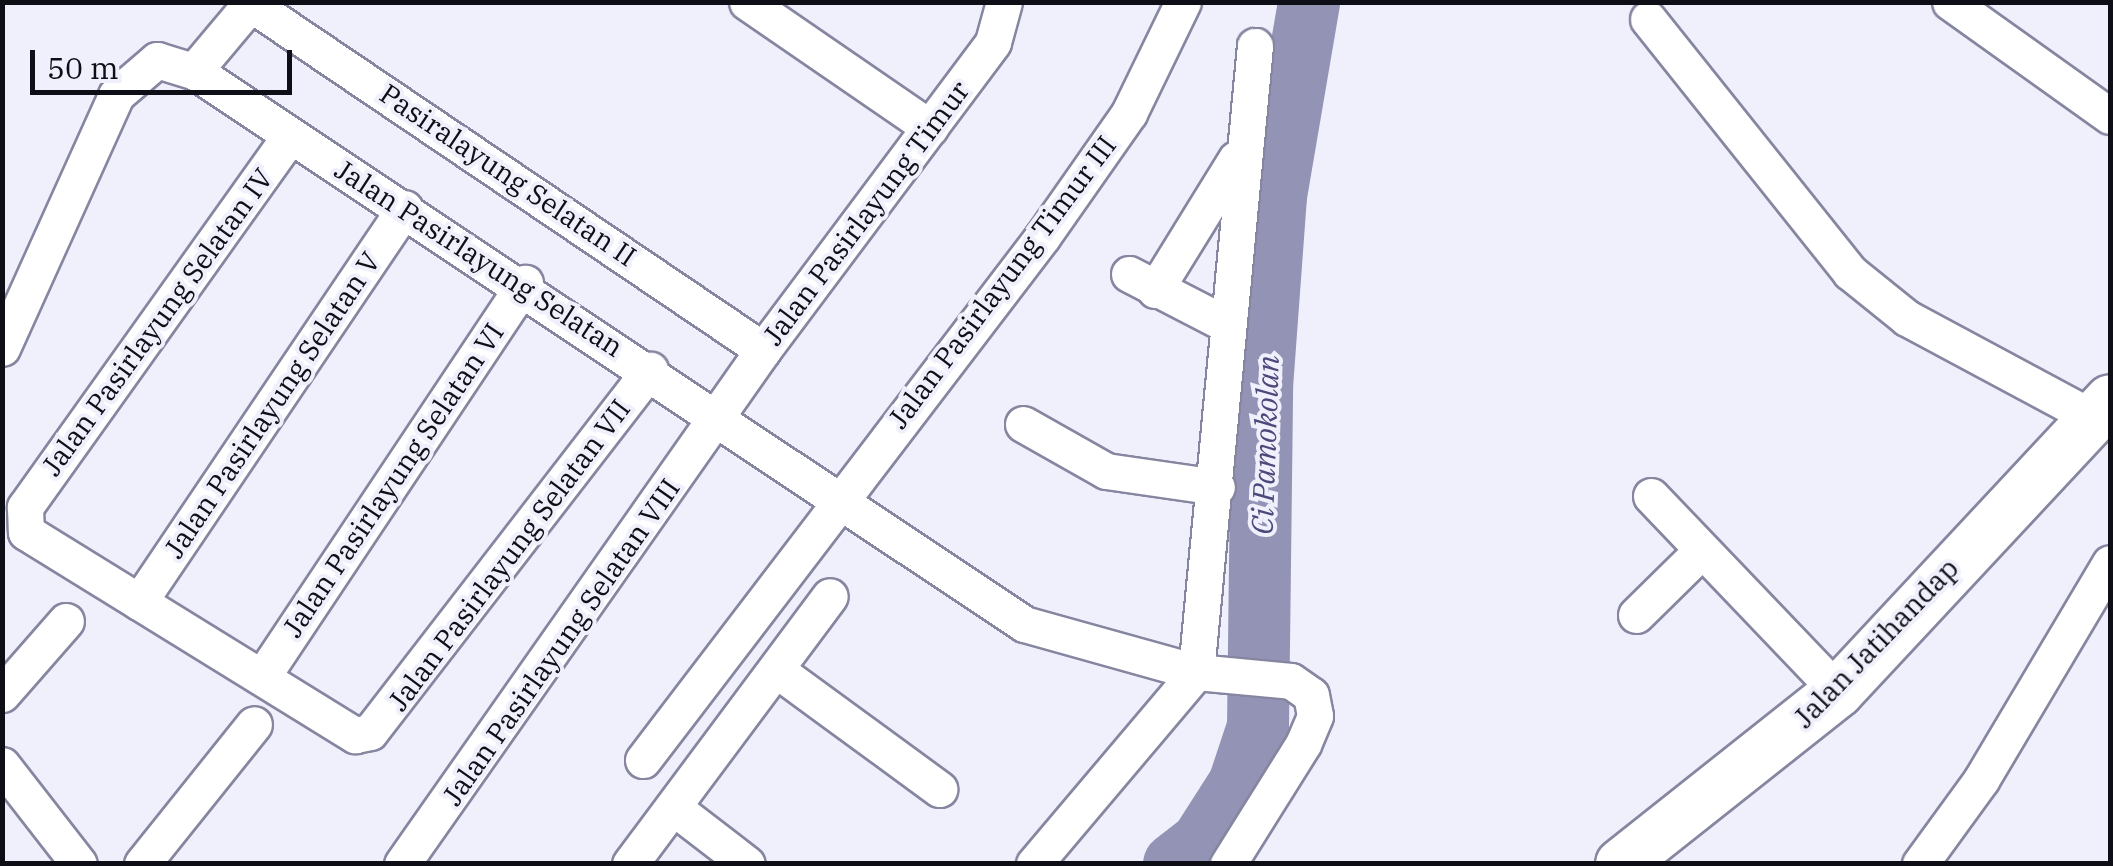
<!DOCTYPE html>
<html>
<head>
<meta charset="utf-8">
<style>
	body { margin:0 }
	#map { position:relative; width:2113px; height:866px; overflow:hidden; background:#f0f0fc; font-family:"IBM Plex Serif",serif }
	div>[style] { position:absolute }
	.river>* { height:62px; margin:-31px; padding:0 31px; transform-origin:31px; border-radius:31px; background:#9393b5 }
	.roads { filter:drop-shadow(2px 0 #8686a1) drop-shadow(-2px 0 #8686a1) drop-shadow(0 2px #8686a1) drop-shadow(0 -2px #8686a1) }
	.street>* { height:35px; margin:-17.5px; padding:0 17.5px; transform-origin:17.5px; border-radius:17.5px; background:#fff }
	.secondary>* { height:50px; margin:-25px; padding:0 25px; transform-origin:25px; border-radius:25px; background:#fff }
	span { translate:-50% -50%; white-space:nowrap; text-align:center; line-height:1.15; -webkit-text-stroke:8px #f0f0fc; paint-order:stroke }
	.street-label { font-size:28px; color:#0e0e17 }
	.water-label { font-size:30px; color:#4c497a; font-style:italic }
	.frame { position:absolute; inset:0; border:5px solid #0e0e17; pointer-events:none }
	.scale { position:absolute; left:30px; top:50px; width:262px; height:45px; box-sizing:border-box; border:5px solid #0e0e17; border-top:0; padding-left:12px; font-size:30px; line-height:35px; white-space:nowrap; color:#0e0e17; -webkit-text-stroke:8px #f0f0fc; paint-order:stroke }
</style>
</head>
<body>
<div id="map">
	<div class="river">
		<i style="left:1174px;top:864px;width:36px;rotate:-38deg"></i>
		<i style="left:1202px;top:842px;width:69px;rotate:-57.5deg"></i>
		<i style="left:1239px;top:784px;width:60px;rotate:-71.6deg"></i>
		<i style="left:1258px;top:727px;width:340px;rotate:-89.3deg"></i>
		<i style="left:1262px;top:387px;width:192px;rotate:-85.8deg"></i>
		<i style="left:1276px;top:196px;width:197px;rotate:-80.3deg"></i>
	</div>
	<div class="roads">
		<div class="street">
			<i style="left:252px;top:2px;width:90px;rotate:130deg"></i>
			<i style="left:194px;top:71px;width:997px;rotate:33.67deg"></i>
			<i style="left:1024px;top:624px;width:179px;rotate:15.6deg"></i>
			<i style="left:1196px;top:672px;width:95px;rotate:5.4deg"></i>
			<i style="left:1291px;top:681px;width:24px;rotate:35deg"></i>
			<i style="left:1311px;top:695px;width:21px;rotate:79deg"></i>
			<i style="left:1315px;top:716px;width:30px;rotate:113deg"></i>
			<i style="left:1303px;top:744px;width:142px;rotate:122deg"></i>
			<i style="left:747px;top:2px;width:222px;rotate:34.5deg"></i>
			<i style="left:1950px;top:2px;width:196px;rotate:35.5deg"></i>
			<i style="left:251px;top:4px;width:618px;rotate:34.05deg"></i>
			<i style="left:1648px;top:19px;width:324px;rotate:51.4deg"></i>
			<i style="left:1850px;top:272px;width:73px;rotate:38.9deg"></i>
			<i style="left:1907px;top:318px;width:208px;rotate:28.2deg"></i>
			<i style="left:289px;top:137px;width:455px;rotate:125.5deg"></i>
			<i style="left:25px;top:507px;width:25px;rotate:88deg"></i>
			<i style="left:26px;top:532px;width:387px;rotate:31.7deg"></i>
			<i style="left:355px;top:735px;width:15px;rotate:-11deg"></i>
			<i style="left:370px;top:732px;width:458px;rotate:-52.3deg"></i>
			<i style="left:1129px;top:274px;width:111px;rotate:27.3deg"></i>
			<i style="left:1155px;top:290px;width:154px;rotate:-58.3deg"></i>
			<i style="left:2px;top:348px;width:277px;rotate:-65.7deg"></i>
			<i style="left:116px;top:95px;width:54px;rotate:-40.5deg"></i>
			<i style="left:157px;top:60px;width:39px;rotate:17deg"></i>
			<i style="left:1023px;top:424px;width:95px;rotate:29.5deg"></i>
			<i style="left:1106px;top:471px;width:112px;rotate:8.2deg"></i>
			<i style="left:1651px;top:496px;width:271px;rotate:46.3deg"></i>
			<i style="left:139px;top:602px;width:475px;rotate:-56deg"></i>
			<i style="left:1636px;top:615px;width:88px;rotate:-44.5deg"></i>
			<i style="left:778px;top:671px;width:200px;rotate:36.2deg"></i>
			<i style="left:262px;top:677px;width:474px;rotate:-56.3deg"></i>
			<i style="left:2px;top:694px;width:97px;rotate:-48.8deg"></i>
			<i style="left:643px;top:760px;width:659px;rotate:-52.64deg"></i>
			<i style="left:1043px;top:236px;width:150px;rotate:-55deg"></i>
			<i style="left:1129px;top:113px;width:123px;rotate:-64.1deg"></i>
			<i style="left:2px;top:765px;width:125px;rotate:52.1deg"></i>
			<i style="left:673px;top:807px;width:93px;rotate:37.6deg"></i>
			<i style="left:142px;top:864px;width:179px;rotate:-51.3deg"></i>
			<i style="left:402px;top:864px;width:628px;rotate:-54.92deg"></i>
			<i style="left:763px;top:350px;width:384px;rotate:-53.2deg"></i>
			<i style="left:993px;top:42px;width:41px;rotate:-74.6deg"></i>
			<i style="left:630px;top:864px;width:334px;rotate:-53.3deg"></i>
			<i style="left:1034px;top:864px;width:251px;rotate:-49.8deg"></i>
			<i style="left:1196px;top:672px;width:629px;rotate:-84.62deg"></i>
			<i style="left:1920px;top:864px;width:104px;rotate:-54deg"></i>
			<i style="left:1981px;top:780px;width:252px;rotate:-59.3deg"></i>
		</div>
		<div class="secondary">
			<i style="left:1621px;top:864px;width:277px;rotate:-38.4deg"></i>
			<i style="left:1838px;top:692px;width:399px;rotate:-47deg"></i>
		</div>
	</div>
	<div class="street-label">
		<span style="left:508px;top:175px;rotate:34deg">Pasiralayung Selatan II</span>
		<span style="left:866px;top:213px;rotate:-53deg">Jalan Pasirlayung Timur</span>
		<span style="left:479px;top:258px;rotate:33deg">Jalan Pasirlayung Selatan</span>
		<span style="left:1002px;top:282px;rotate:-53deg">Jalan Pasirlayung Timur III</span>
		<span style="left:157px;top:322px;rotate:-54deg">Jalan Pasirlayung Selatan IV</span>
		<span style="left:272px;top:405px;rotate:-56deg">Jalan Pasirlayung Selatan V</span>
		<span style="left:393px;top:480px;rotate:-56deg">Jalan Pasirlayung Selatan VI</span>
		<span style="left:509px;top:555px;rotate:-53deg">Jalan Pasirlayung Selatan VII</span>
		<span style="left:561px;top:642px;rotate:-55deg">Jalan Pasirlayung Selatan VIII</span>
		<span style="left:1876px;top:643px;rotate:-46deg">Jalan Jatihandap</span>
	</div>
	<div class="water-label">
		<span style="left:1265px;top:445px;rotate:-88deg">Ci Pamokolan</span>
	</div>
	<div class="frame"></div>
	<div class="scale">50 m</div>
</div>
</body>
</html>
